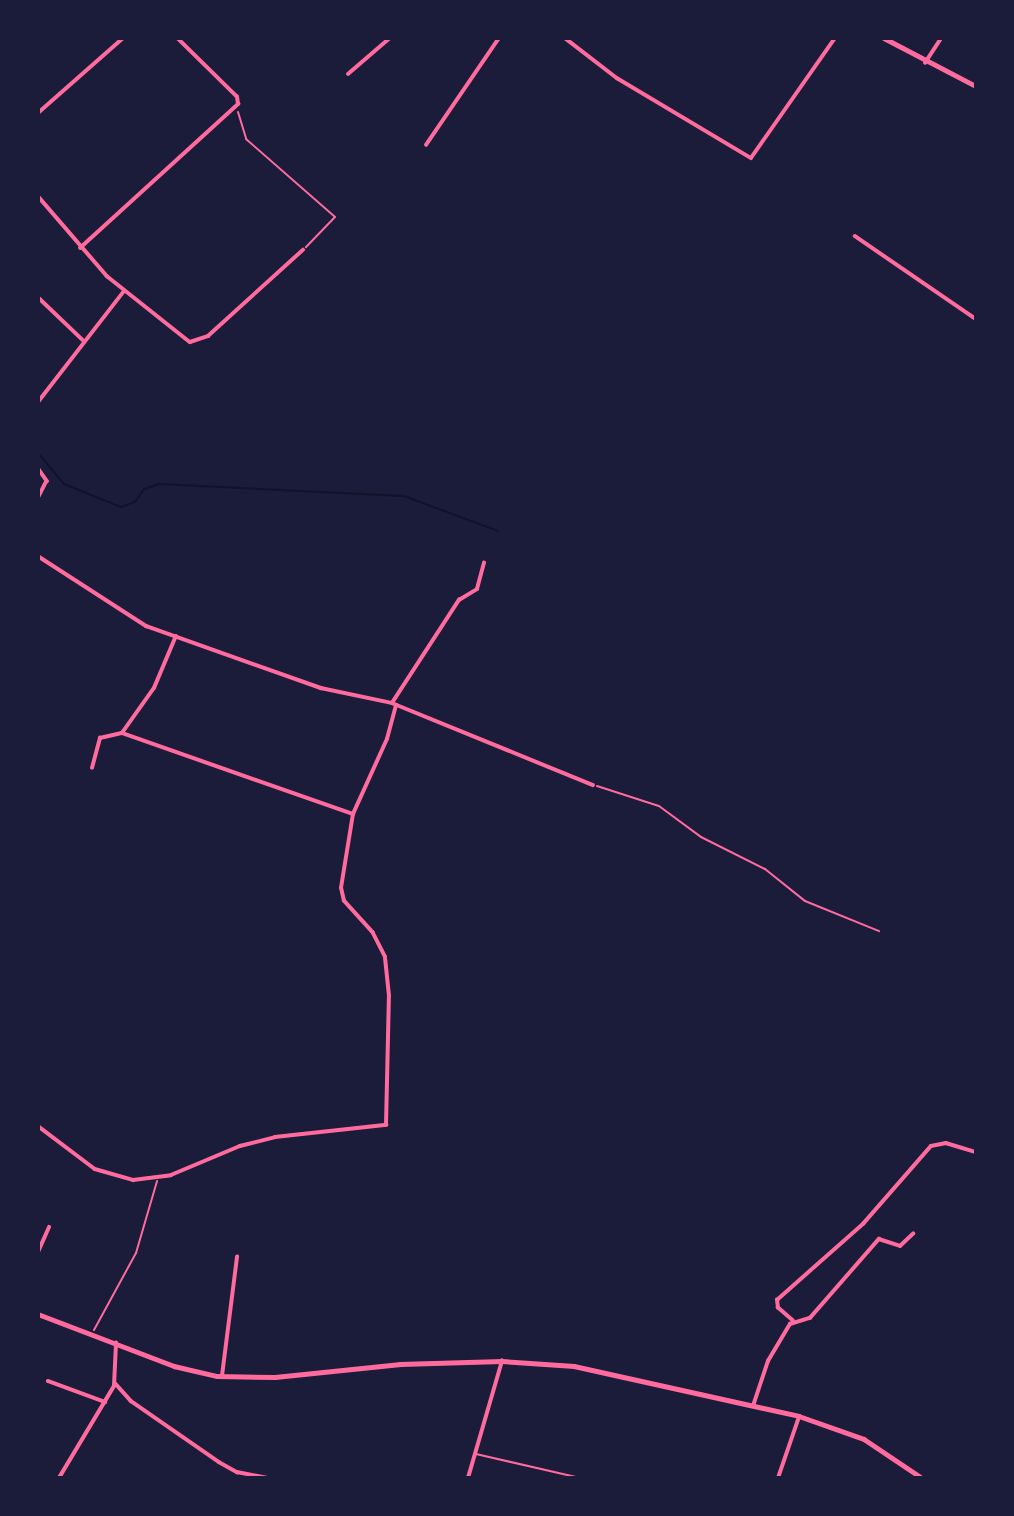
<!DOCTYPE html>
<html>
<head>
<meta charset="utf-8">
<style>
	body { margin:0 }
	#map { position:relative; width:1014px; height:1516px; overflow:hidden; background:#1b1b3a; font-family:"PT Sans Narrow",sans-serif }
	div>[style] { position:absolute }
	.stream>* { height:2px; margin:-1px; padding:0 1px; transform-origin:1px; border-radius:1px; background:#12122b }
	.path>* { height:2px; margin:-1px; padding:0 1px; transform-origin:1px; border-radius:1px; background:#ff6b9d }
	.service>* { height:2px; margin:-1px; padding:0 1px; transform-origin:1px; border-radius:1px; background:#ff6b9d }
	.minor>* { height:3.5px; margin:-1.75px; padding:0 1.75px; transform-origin:1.75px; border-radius:1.75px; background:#ff6b9d }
	.tertiary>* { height:3.5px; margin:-1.75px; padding:0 1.75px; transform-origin:1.75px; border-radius:1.75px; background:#ff6b9d }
	.secondary>* { height:4.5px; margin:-2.25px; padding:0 2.25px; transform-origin:2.25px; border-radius:2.25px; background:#ff6b9d }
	span { translate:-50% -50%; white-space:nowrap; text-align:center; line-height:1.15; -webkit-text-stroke:5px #1b1b3a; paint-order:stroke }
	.frame { position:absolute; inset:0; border:40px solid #1b1b3a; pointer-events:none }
</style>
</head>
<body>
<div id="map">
	<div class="stream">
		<i style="left:38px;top:453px;width:40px;rotate:50deg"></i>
		<i style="left:64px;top:484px;width:61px;rotate:22deg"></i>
		<i style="left:121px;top:507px;width:15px;rotate:-20deg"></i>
		<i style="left:135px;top:502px;width:16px;rotate:-55deg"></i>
		<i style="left:144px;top:489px;width:16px;rotate:-18deg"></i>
		<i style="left:159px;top:484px;width:245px;rotate:2.8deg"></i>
		<i style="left:404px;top:496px;width:100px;rotate:20.4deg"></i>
	</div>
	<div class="path">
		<i style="left:238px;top:112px;width:28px;rotate:73deg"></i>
		<i style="left:246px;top:139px;width:118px;rotate:41.2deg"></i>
		<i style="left:335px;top:217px;width:42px;rotate:134deg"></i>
		<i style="left:597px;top:786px;width:65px;rotate:17.9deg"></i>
		<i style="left:659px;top:806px;width:52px;rotate:36.4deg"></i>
		<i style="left:701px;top:837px;width:72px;rotate:26.6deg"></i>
		<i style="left:765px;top:869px;width:51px;rotate:38.7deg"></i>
		<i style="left:805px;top:901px;width:80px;rotate:22.1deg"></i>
		<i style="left:94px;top:1330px;width:88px;rotate:-61.4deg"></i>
		<i style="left:136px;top:1253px;width:75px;rotate:-73.7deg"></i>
	</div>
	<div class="service">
		<i style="left:476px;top:1454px;width:107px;rotate:13deg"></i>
	</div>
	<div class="minor">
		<i style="left:565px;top:38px;width:66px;rotate:37.6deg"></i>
		<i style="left:617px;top:78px;width:156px;rotate:30.8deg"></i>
		<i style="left:751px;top:158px;width:146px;rotate:-55deg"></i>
		<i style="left:925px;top:63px;width:30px;rotate:-57deg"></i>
		<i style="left:348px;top:74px;width:55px;rotate:-40.6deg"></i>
		<i style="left:426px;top:145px;width:130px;rotate:-55.7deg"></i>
		<i style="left:38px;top:196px;width:106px;rotate:49.2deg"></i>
		<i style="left:107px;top:276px;width:106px;rotate:38.5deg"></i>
		<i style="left:190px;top:342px;width:19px;rotate:-18deg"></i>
		<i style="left:208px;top:336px;width:128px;rotate:-42.2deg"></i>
		<i style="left:855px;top:236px;width:147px;rotate:34.4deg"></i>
		<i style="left:80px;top:248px;width:214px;rotate:-42.3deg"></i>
		<i style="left:238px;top:104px;width:7px;rotate:-98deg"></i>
		<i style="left:237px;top:97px;width:84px;rotate:-135.5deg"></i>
		<i style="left:38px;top:297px;width:62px;rotate:43.7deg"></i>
		<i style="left:38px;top:402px;width:140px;rotate:-52.2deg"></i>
		<i style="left:38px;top:468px;width:16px;rotate:55deg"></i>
		<i style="left:47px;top:481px;width:20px;rotate:117deg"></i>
		<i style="left:38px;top:556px;width:129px;rotate:32.9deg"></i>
		<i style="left:146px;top:626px;width:186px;rotate:19.5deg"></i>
		<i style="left:321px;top:688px;width:73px;rotate:11.9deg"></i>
		<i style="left:392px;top:703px;width:217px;rotate:22.2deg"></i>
		<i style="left:392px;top:703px;width:123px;rotate:-57deg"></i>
		<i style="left:459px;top:600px;width:21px;rotate:-31deg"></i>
		<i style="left:477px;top:589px;width:27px;rotate:-75deg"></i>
		<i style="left:122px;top:733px;width:245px;rotate:19.3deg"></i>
		<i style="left:92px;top:768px;width:31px;rotate:-75deg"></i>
		<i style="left:100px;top:738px;width:23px;rotate:-13deg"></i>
		<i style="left:122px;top:733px;width:55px;rotate:-54.6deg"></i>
		<i style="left:154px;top:688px;width:56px;rotate:-67.1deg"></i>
		<i style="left:38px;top:1126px;width:71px;rotate:37deg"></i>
		<i style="left:95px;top:1169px;width:40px;rotate:16deg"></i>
		<i style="left:133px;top:1180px;width:38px;rotate:-7deg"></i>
		<i style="left:171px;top:1175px;width:75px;rotate:-22.8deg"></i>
		<i style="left:240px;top:1146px;width:36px;rotate:-14deg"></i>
		<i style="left:275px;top:1137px;width:112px;rotate:-6.2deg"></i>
		<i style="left:386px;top:1125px;width:129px;rotate:-88.7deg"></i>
		<i style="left:389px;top:996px;width:39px;rotate:-96deg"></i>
		<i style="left:385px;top:957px;width:27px;rotate:-117deg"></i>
		<i style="left:373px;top:933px;width:43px;rotate:-132.2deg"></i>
		<i style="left:344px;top:901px;width:13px;rotate:-103deg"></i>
		<i style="left:341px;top:888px;width:75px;rotate:-80.8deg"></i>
		<i style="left:353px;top:814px;width:82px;rotate:-65.6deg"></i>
		<i style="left:387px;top:739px;width:35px;rotate:-75deg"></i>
		<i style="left:38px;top:1252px;width:27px;rotate:-66deg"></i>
		<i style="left:793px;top:1321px;width:20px;rotate:-139deg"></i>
		<i style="left:778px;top:1308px;width:8px;rotate:-97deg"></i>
		<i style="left:777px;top:1300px;width:115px;rotate:-41.5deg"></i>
		<i style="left:863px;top:1224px;width:103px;rotate:-48.9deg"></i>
		<i style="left:931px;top:1146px;width:15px;rotate:-11deg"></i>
		<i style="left:946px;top:1143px;width:31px;rotate:17deg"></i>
		<i style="left:222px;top:1376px;width:120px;rotate:-82.8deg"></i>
		<i style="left:48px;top:1381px;width:61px;rotate:20.2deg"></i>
		<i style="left:115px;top:1383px;width:24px;rotate:48deg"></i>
		<i style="left:131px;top:1401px;width:107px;rotate:34.7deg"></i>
		<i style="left:219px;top:1462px;width:21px;rotate:29deg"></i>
		<i style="left:237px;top:1472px;width:31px;rotate:11deg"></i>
		<i style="left:753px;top:1406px;width:47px;rotate:-71.6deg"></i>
		<i style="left:768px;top:1361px;width:43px;rotate:-59.3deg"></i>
		<i style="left:790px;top:1324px;width:21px;rotate:-17deg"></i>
		<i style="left:810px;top:1318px;width:105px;rotate:-48.9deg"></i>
		<i style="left:879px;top:1239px;width:22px;rotate:18deg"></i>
		<i style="left:900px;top:1246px;width:18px;rotate:-43deg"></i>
		<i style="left:59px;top:1478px;width:107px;rotate:-59.1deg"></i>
		<i style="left:114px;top:1386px;width:43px;rotate:-87.3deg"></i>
		<i style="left:468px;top:1478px;width:122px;rotate:-73.8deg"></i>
		<i style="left:778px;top:1478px;width:65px;rotate:-71deg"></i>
	</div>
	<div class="tertiary">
		<i style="left:38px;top:113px;width:113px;rotate:-41.4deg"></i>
	</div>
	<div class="secondary">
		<i style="left:884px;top:38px;width:104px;rotate:27.6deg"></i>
		<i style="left:38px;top:1314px;width:146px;rotate:20.9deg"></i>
		<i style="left:174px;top:1366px;width:44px;rotate:13.1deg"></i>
		<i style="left:217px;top:1376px;width:58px;rotate:1deg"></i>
		<i style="left:275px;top:1377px;width:126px;rotate:-5.9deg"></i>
		<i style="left:400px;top:1364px;width:102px;rotate:-1.7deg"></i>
		<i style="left:502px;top:1361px;width:72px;rotate:4deg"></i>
		<i style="left:574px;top:1366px;width:230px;rotate:12.5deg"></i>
		<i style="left:799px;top:1416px;width:69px;rotate:19.5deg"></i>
		<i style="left:864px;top:1439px;width:70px;rotate:33.9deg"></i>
	</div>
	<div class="frame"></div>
</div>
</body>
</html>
